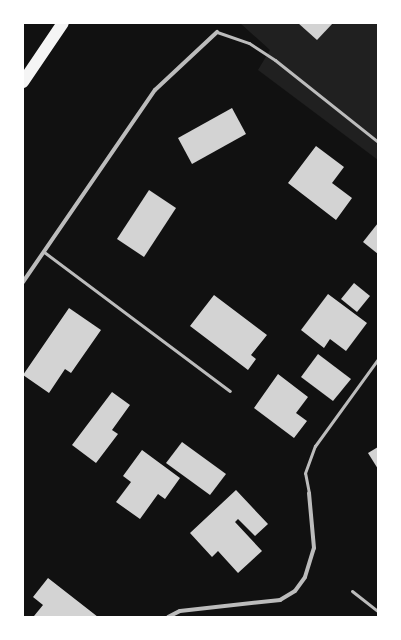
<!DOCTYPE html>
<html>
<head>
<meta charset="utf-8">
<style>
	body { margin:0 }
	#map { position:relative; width:401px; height:640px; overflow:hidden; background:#111; font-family:Spectral,serif }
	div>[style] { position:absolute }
	.green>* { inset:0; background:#202020 }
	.building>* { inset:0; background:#d3d3d3 }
	.service>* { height:3px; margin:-1.5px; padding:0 1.5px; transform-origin:1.5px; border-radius:1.5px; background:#bcbcbc }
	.minor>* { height:4px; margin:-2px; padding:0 2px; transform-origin:2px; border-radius:2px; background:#bcbcbc }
	.motorway>* { height:12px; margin:-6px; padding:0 6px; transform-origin:6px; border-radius:6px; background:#f5f5f5 }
	span { translate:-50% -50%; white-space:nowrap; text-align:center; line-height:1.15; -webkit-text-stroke:4px #fff; paint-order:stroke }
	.frame { position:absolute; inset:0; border:24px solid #fff; pointer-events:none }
</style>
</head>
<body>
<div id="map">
	<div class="green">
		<i style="clip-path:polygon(240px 23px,378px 23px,378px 160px,258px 70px,270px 50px)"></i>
	</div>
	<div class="building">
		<i style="clip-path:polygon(298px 23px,333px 23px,317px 40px)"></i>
		<i style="clip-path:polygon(232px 108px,246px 134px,192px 164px,178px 138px)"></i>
		<i style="clip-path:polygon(316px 146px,344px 167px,332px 183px,352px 198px,336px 220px,288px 183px)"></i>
		<i style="clip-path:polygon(149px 190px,176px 208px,144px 257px,117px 239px)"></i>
		<i style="clip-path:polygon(378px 223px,378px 254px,363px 242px)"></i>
		<i style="clip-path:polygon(354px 283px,370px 296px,357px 312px,341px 299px)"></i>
		<i style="clip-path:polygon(328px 294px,367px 323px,346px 351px,330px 339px,324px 348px,301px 330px)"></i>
		<i style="clip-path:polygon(214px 295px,267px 335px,251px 355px,256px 359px,248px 370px,190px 326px)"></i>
		<i style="clip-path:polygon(69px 308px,101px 330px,71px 373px,65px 369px,49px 393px,23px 375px)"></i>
		<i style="clip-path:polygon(318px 354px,351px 379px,333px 401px,301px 377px)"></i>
		<i style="clip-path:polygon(278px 374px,308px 397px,296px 413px,307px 421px,294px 438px,254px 408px)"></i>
		<i style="clip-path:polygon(112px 392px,130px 405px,112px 430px,118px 434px,96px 463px,72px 445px)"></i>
		<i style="clip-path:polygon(182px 442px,226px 474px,210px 495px,166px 463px)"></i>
		<i style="clip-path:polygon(378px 447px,378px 469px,368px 453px)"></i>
		<i style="clip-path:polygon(142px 450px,180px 478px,165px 499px,158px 494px,140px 519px,116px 502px,131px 482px,123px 476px)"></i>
		<i style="clip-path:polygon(236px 490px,268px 524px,255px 536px,238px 519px,235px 522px,262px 551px,238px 573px,218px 551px,212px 557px,190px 533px)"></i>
		<i style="clip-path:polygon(48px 578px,98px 617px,34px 616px,43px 605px,33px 597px)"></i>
	</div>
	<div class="service">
		<i style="left:217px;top:32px;width:34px;rotate:19deg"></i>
		<i style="left:249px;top:43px;width:31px;rotate:33deg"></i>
		<i style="left:275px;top:60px;width:132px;rotate:38.5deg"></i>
		<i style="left:44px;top:252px;width:232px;rotate:36.8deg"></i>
		<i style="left:309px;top:493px;width:20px;rotate:-101deg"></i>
		<i style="left:305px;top:473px;width:29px;rotate:-70deg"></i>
		<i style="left:315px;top:446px;width:107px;rotate:-54.1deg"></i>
		<i style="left:352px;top:591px;width:33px;rotate:38deg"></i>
	</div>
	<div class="minor">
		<i style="left:23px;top:282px;width:233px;rotate:-55.5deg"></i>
		<i style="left:155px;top:90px;width:85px;rotate:-43.1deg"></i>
		<i style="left:168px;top:617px;width:13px;rotate:-27deg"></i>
		<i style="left:180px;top:611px;width:101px;rotate:-6.3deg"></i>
		<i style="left:280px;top:600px;width:17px;rotate:-31deg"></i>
		<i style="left:295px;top:591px;width:17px;rotate:-54deg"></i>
		<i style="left:305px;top:577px;width:30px;rotate:-73deg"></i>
		<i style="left:314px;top:548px;width:55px;rotate:-95.2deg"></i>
	</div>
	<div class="motorway">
		<i style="left:23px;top:82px;width:71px;rotate:-55.9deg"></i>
	</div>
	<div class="frame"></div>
</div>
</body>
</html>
